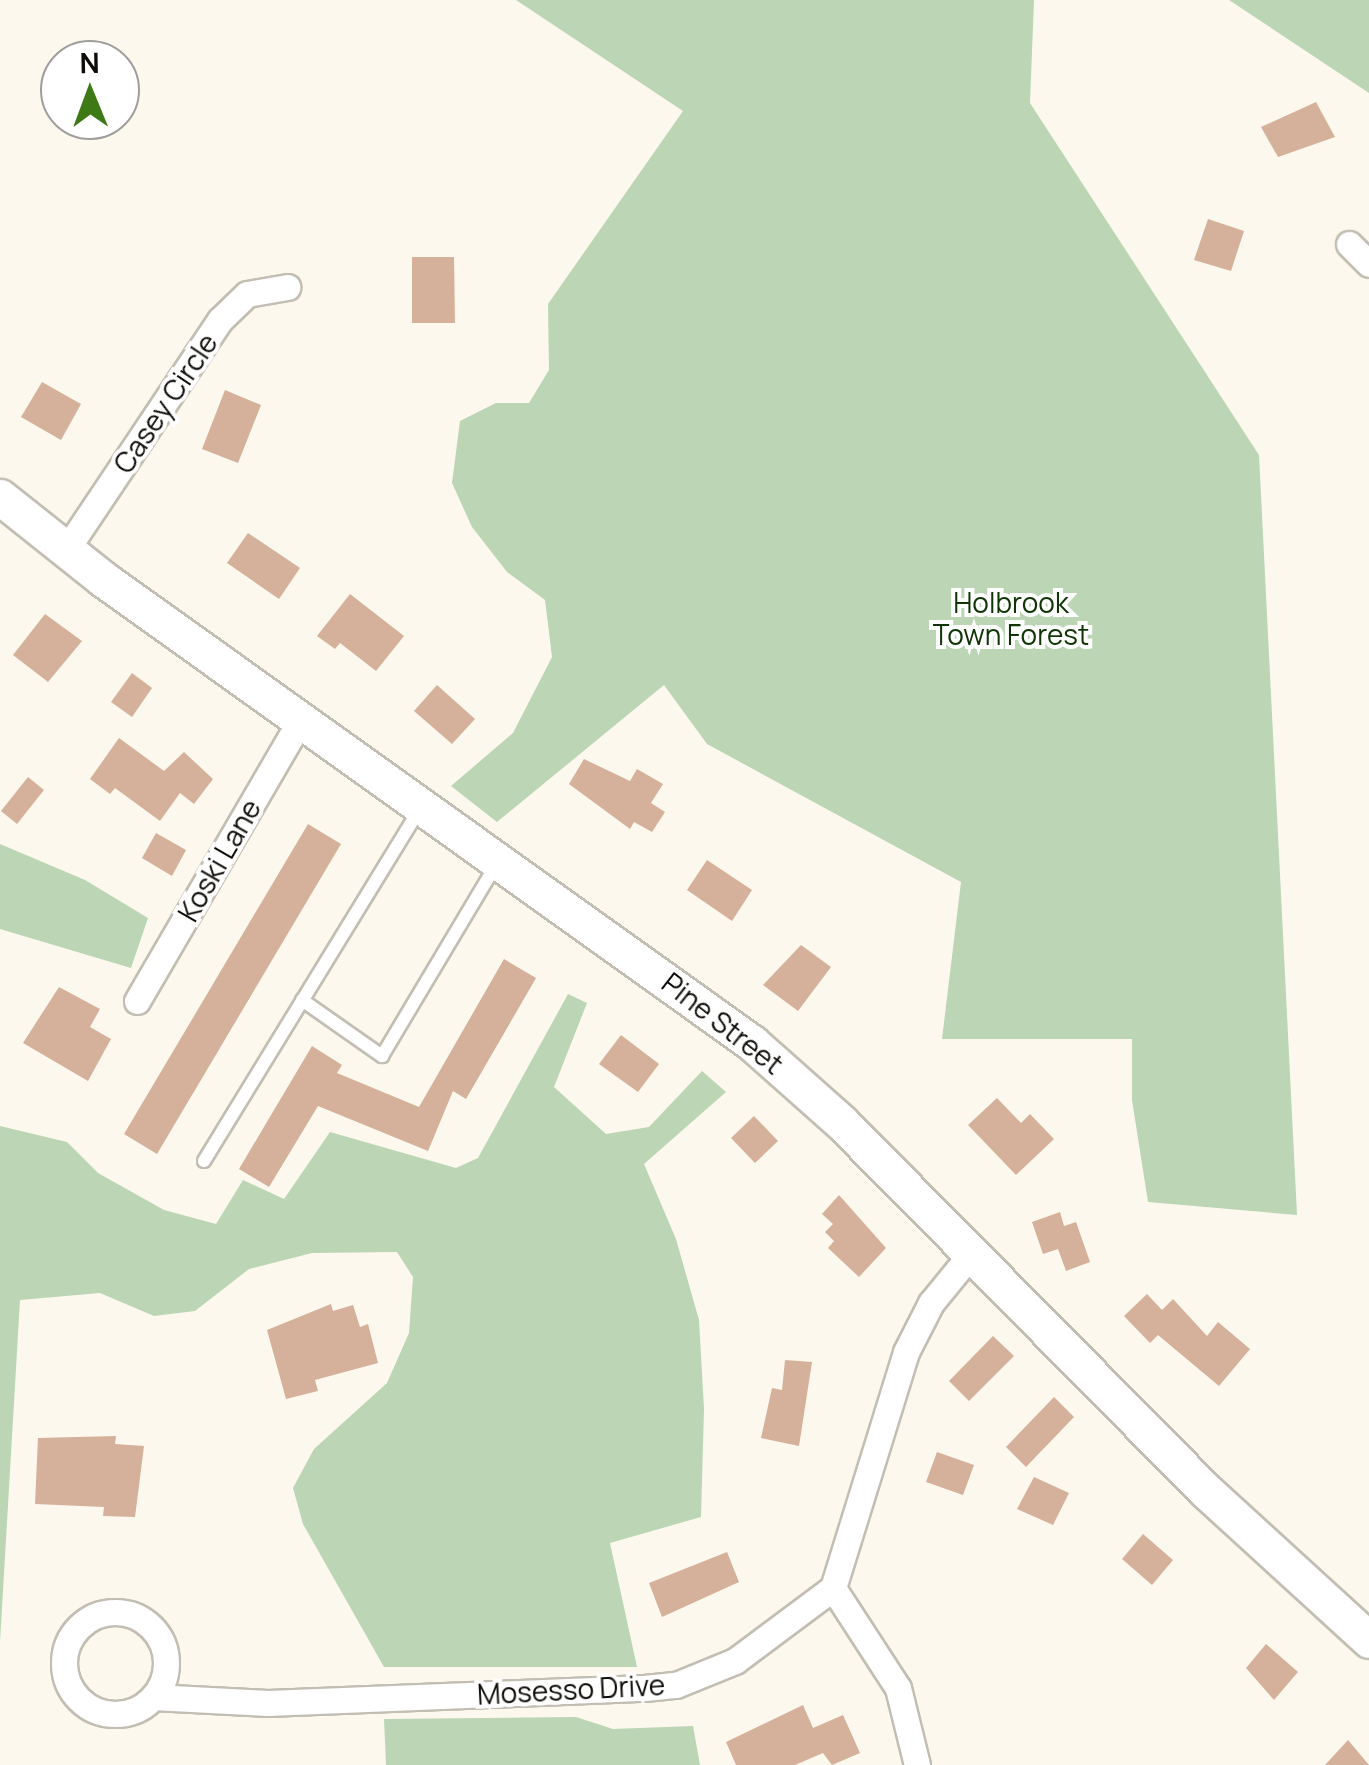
<!DOCTYPE html>
<html>
<head>
<meta charset="utf-8">
<style>
	body { margin:0 }
	#map { position:relative; width:1369px; height:1765px; overflow:hidden; background:#fdf8ed; font-family:Manrope,sans-serif }
	div>[style] { position:absolute }
	.green>* { inset:0; background:#bbd5b5 }
	.building>* { inset:0; background:#d5b09b }
	.roads { filter:drop-shadow(2px 0 #c3beb4) drop-shadow(-2px 0 #c3beb4) drop-shadow(0 2px #c3beb4) drop-shadow(0 -2px #c3beb4) }
	.lane>* { height:12px; margin:-6px; padding:0 6px; transform-origin:6px; border-radius:6px; background:#fff }
	.street>* { height:25px; margin:-12.5px; padding:0 12.5px; transform-origin:12.5px; border-radius:12.5px; background:#fff }
	.street>.ring { margin:-12.5px; padding:0; box-sizing:content-box; background:none; border:25px solid #fff; border-radius:50% }
	.secondary>* { height:35px; margin:-17.5px; padding:0 17.5px; transform-origin:17.5px; border-radius:17.5px; background:#fff }
	span { translate:-50% -50%; white-space:nowrap; text-align:center; line-height:1.15; -webkit-text-stroke:8px #fff; paint-order:stroke }
	.street-label { font-size:28px; color:#0e0c08 }
	.park-label { font-size:28px; color:#103406 }
	.north { position:absolute; left:40px; top:40px; width:100px; height:100px; box-sizing:border-box; background:#fff; border:2px solid #9f9e9c; border-radius:50%; rotate:359deg; font-size:28px; font-weight:700; line-height:40px; text-align:center; color:#0e0c08 }
	.north::after { content:''; display:block; margin:auto; width:35px; height:45px; background:#3d7a16; clip-path:polygon(50% 0,100% 100%,50% 72%,0 100%) }
</style>
</head>
<body>
<div id="map">
	<div class="green">
		<i style="clip-path:polygon(516px 0,1034px 0,1030px 103px,1259px 455px,1297px 1215px,1148px 1202px,1132px 1100px,1132px 1039px,942px 1039px,961px 882px,707px 744px,664px 685px,497px 822px,451px 786px,513px 733px,552px 657px,545px 600px,507px 572px,472px 527px,452px 483px,460px 421px,496px 403px,529px 403px,549px 370px,548px 304px,683px 111px)"></i>
		<i style="clip-path:polygon(1229px 0,1369px 0,1369px 93px)"></i>
		<i style="clip-path:polygon(0 844px,85px 880px,148px 918px,131px 968px,0 929px)"></i>
		<i style="clip-path:polygon(568px 994px,587px 1003px,554px 1087px,606px 1134px,649px 1127px,702px 1071px,726px 1092px,644px 1164px,676px 1239px,699px 1320px,704px 1409px,701px 1517px,610px 1543px,637px 1667px,384px 1667px,303px 1524px,293px 1488px,314px 1449px,387px 1383px,409px 1333px,413px 1277px,397px 1252px,312px 1253px,249px 1269px,195px 1311px,154px 1316px,100px 1293px,20px 1300px,0 1642px,0 1126px,67px 1142px,98px 1173px,164px 1210px,216px 1224px,243px 1180px,284px 1199px,330px 1132px,456px 1168px,478px 1158px)"></i>
		<i style="clip-path:polygon(576px 1717px,613px 1729px,693px 1726px,700px 1765px,386px 1765px,384px 1719px)"></i>
	</div>
	<div class="building">
		<i style="clip-path:polygon(1316px 102px,1335px 137px,1278px 157px,1261px 127px)"></i>
		<i style="clip-path:polygon(1208px 219px,1244px 231px,1231px 271px,1194px 260px)"></i>
		<i style="clip-path:polygon(412px 257px,454px 257px,455px 323px,412px 323px)"></i>
		<i style="clip-path:polygon(42px 382px,81px 404px,61px 440px,21px 417px)"></i>
		<i style="clip-path:polygon(225px 390px,261px 405px,238px 463px,202px 449px)"></i>
		<i style="clip-path:polygon(248px 533px,300px 568px,279px 599px,227px 563px)"></i>
		<i style="clip-path:polygon(350px 594px,404px 636px,376px 671px,340px 643px,335px 649px,317px 636px)"></i>
		<i style="clip-path:polygon(45px 614px,82px 641px,48px 682px,13px 655px)"></i>
		<i style="clip-path:polygon(132px 673px,152px 688px,132px 717px,111px 702px)"></i>
		<i style="clip-path:polygon(437px 685px,475px 719px,452px 744px,414px 711px)"></i>
		<i style="clip-path:polygon(119px 738px,164px 771px,184px 752px,213px 779px,194px 804px,180px 793px,160px 821px,115px 788px,110px 794px,90px 779px)"></i>
		<i style="clip-path:polygon(584px 759px,630px 781px,637px 769px,663px 784px,651px 803px,665px 812px,652px 832px,634px 822px,630px 829px,569px 784px)"></i>
		<i style="clip-path:polygon(28px 777px,44px 790px,17px 824px,1px 811px)"></i>
		<i style="clip-path:polygon(308px 824px,341px 844px,157px 1154px,124px 1134px)"></i>
		<i style="clip-path:polygon(156px 833px,186px 850px,172px 876px,142px 858px)"></i>
		<i style="clip-path:polygon(707px 860px,752px 890px,732px 921px,687px 890px)"></i>
		<i style="clip-path:polygon(801px 945px,831px 967px,798px 1011px,763px 985px)"></i>
		<i style="clip-path:polygon(504px 959px,536px 978px,466px 1099px,453px 1091px,428px 1151px,318px 1106px,269px 1187px,239px 1169px,312px 1046px,342px 1065px,337px 1073px,419px 1107px)"></i>
		<i style="clip-path:polygon(59px 987px,100px 1009px,90px 1027px,111px 1039px,88px 1081px,23px 1043px)"></i>
		<i style="clip-path:polygon(621px 1035px,659px 1064px,638px 1092px,599px 1064px)"></i>
		<i style="clip-path:polygon(997px 1098px,1021px 1123px,1030px 1114px,1054px 1139px,1016px 1175px,968px 1125px)"></i>
		<i style="clip-path:polygon(754px 1116px,778px 1141px,755px 1163px,731px 1138px)"></i>
		<i style="clip-path:polygon(839px 1195px,886px 1248px,859px 1277px,828px 1248px,834px 1241px,825px 1232px,833px 1224px,822px 1214px)"></i>
		<i style="clip-path:polygon(1060px 1212px,1064px 1226px,1076px 1222px,1090px 1262px,1066px 1271px,1058px 1249px,1043px 1254px,1032px 1222px)"></i>
		<i style="clip-path:polygon(1147px 1294px,1162px 1310px,1173px 1299px,1207px 1336px,1218px 1322px,1250px 1349px,1219px 1386px,1158px 1335px,1150px 1343px,1124px 1316px)"></i>
		<i style="clip-path:polygon(331px 1304px,333px 1311px,353px 1305px,360px 1327px,368px 1324px,378px 1363px,315px 1380px,318px 1391px,286px 1399px,267px 1330px)"></i>
		<i style="clip-path:polygon(993px 1336px,1014px 1356px,969px 1401px,949px 1381px)"></i>
		<i style="clip-path:polygon(785px 1360px,812px 1362px,799px 1446px,761px 1438px,772px 1388px,782px 1390px)"></i>
		<i style="clip-path:polygon(1054px 1397px,1074px 1417px,1026px 1467px,1006px 1447px)"></i>
		<i style="clip-path:polygon(116px 1436px,115px 1444px,144px 1446px,135px 1517px,103px 1516px,104px 1507px,35px 1504px,38px 1438px)"></i>
		<i style="clip-path:polygon(937px 1452px,974px 1465px,963px 1495px,926px 1482px)"></i>
		<i style="clip-path:polygon(1034px 1477px,1069px 1493px,1053px 1525px,1017px 1509px)"></i>
		<i style="clip-path:polygon(1143px 1534px,1173px 1560px,1152px 1585px,1122px 1559px)"></i>
		<i style="clip-path:polygon(727px 1552px,739px 1582px,662px 1617px,649px 1583px)"></i>
		<i style="clip-path:polygon(1266px 1644px,1298px 1672px,1274px 1700px,1246px 1668px)"></i>
		<i style="clip-path:polygon(803px 1705px,813px 1728px,843px 1715px,860px 1753px,832px 1765px,823px 1753px,795px 1765px,736px 1765px,726px 1742px)"></i>
		<i style="clip-path:polygon(1348px 1740px,1369px 1765px,1325px 1765px)"></i>
	</div>
	<div class="roads">
		<div class="lane">
			<i style="left:302px;top:1000px;width:98px;rotate:35deg"></i>
			<i style="left:382px;top:1056px;width:225px;rotate:-59.2deg"></i>
			<i style="left:204px;top:1161px;width:414px;rotate:-58.5deg"></i>
		</div>
		<div class="street">
			<i style="left:1349px;top:244px;width:28px;rotate:45deg"></i>
			<i style="left:66px;top:550px;width:277px;rotate:-56.2deg"></i>
			<i style="left:220px;top:320px;width:37px;rotate:-44deg"></i>
			<i style="left:247px;top:294px;width:41px;rotate:-9.9deg"></i>
			<i style="left:137px;top:1001px;width:326px;rotate:-59.8deg"></i>
			<i style="left:833px;top:1588px;width:119px;rotate:57deg"></i>
			<i style="left:898px;top:1688px;width:79px;rotate:76.1deg"></i>
			<i class="ring" style="left:64px;top:1612px;width:77px;height:77px"></i>
			<i style="left:153px;top:1697px;width:115px;rotate:3deg"></i>
			<i style="left:268px;top:1703px;width:377px;rotate:-2.3deg"></i>
			<i style="left:645px;top:1688px;width:31px;rotate:-6deg"></i>
			<i style="left:676px;top:1685px;width:64px;rotate:-22.1deg"></i>
			<i style="left:735px;top:1661px;width:122px;rotate:-36.7deg"></i>
			<i style="left:833px;top:1588px;width:247px;rotate:-72.8deg"></i>
			<i style="left:906px;top:1352px;width:55px;rotate:-63deg"></i>
			<i style="left:931px;top:1303px;width:63px;rotate:-50.8deg"></i>
		</div>
		<div class="secondary">
			<i style="left:0;top:497px;width:132px;rotate:38.5deg"></i>
			<i style="left:103px;top:579px;width:798px;rotate:35.56deg"></i>
			<i style="left:752px;top:1043px;width:119px;rotate:41.6deg"></i>
			<i style="left:841px;top:1122px;width:519px;rotate:45.31deg"></i>
			<i style="left:1206px;top:1491px;width:221px;rotate:42.4deg"></i>
		</div>
	</div>
	<div class="street-label">
		<span style="left:165px;top:403px;rotate:-56deg">Casey Circle</span>
		<span style="left:219px;top:860px;rotate:-60deg">Koski Lane</span>
		<span style="left:723px;top:1023px;rotate:38deg">Pine Street</span>
		<span style="left:571px;top:1689px;rotate:-3deg">Mosesso Drive</span>
	</div>
	<div class="park-label">
		<span style="left:1011px;top:618px">Holbrook<br>Town Forest</span>
	</div>
	<div class="north">N</div>
</div>
</body>
</html>
